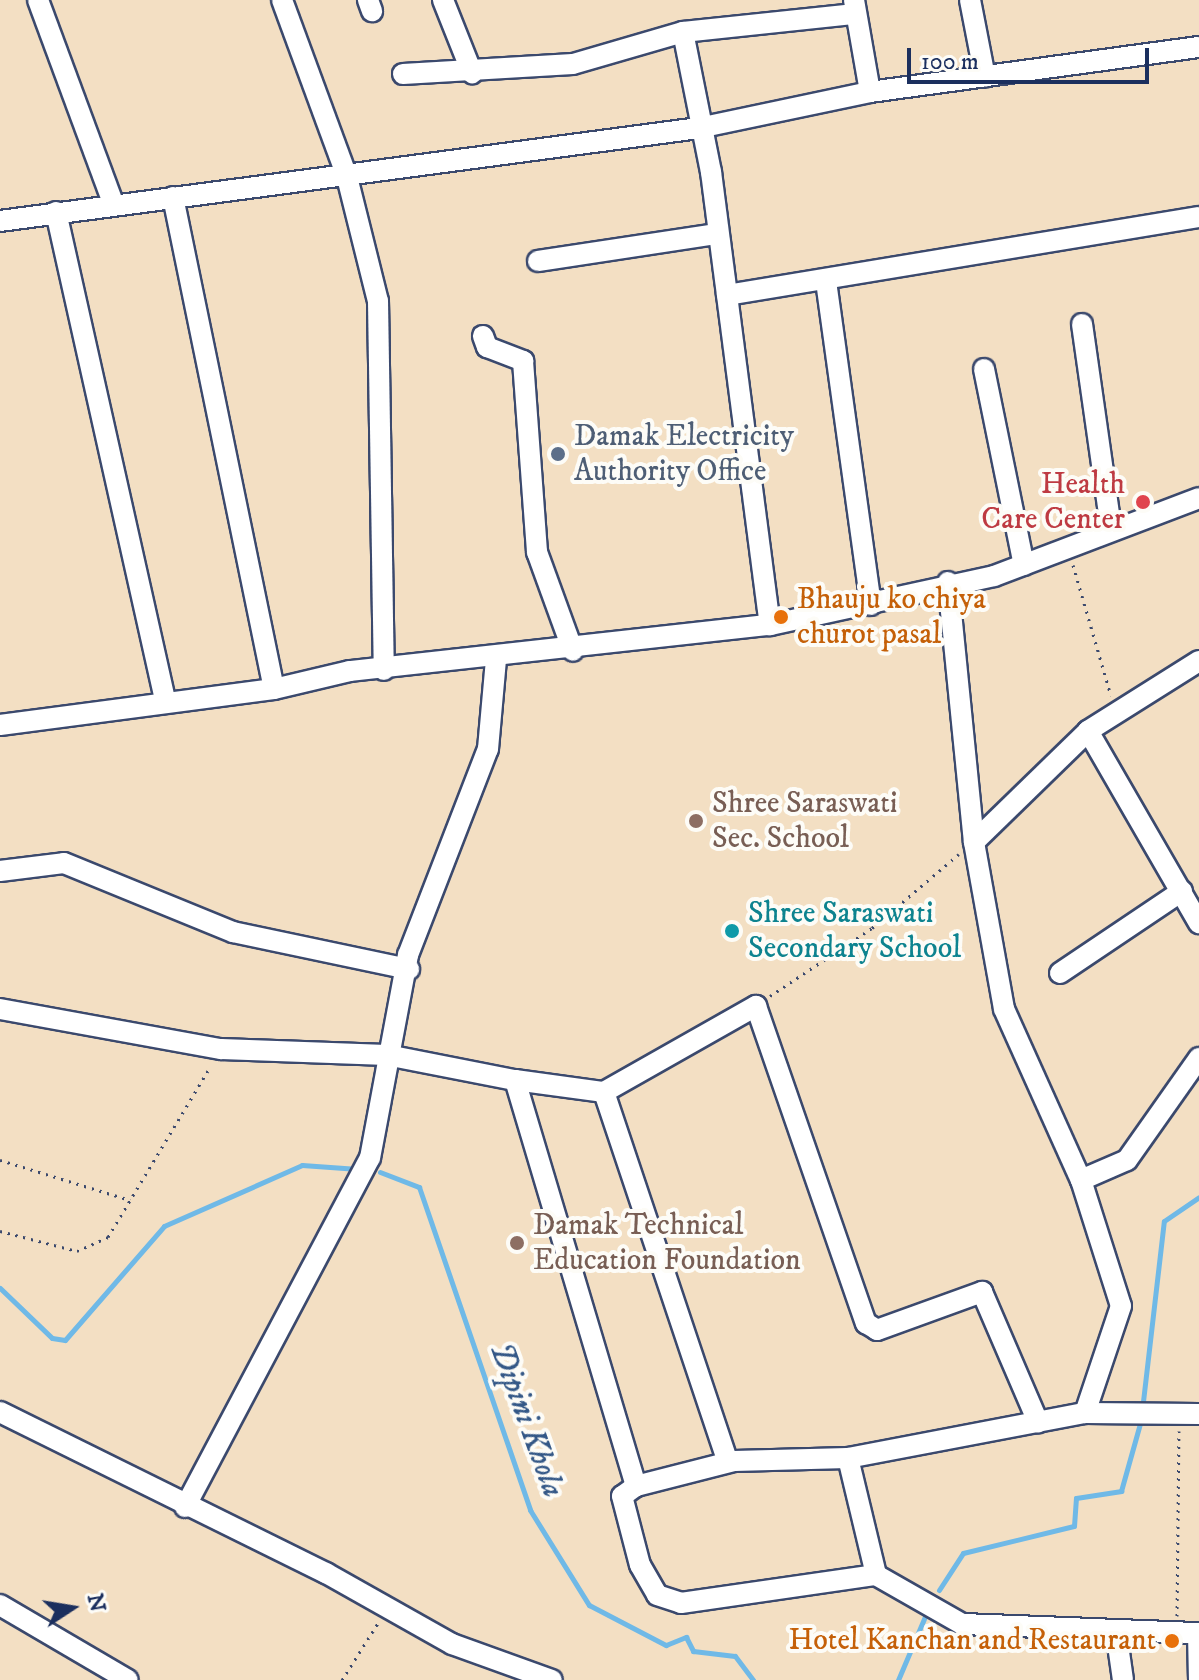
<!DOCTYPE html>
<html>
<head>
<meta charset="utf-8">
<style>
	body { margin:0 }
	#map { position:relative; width:1199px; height:1680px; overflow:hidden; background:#f3dfc3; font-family:"IM FELL DW Pica",serif }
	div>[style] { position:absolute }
	.stream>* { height:5px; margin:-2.5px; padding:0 2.5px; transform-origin:2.5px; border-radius:2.5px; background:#6fb9e7 }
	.path>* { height:3px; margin-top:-1.5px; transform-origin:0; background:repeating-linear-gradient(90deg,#3b496d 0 2px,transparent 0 8px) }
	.roads { filter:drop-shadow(2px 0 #3b496d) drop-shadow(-2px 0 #3b496d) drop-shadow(0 2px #3b496d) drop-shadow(0 -2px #3b496d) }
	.minor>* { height:20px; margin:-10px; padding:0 10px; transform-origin:10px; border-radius:10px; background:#fff }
	.dots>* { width:22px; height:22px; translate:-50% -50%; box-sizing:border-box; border:4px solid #fdfcf7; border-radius:50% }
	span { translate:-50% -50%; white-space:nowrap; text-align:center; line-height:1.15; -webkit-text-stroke:8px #fdfcf7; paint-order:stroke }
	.service-label { font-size:30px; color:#4e5e75 }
	.left { translate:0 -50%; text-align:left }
	.health-label { font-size:30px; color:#be3a42 }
	.right { translate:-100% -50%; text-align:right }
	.food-label { font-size:30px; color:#c56008 }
	.education-label { font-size:30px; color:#785e54 }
	.culture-label { font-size:30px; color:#0d838f }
	.water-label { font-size:32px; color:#345887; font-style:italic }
	.north { position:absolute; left:32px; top:1568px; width:80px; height:80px; -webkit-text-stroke:6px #fdfcf7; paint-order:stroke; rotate:78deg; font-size:22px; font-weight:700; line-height:32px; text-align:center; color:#1b2f5e }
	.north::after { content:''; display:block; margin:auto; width:28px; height:36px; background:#1b2f5e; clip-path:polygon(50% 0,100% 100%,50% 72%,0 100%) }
	.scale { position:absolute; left:907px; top:48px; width:242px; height:36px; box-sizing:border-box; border:4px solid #1b2f5e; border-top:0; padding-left:10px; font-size:24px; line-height:28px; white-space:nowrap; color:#1b2f5e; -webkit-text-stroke:6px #fdfcf7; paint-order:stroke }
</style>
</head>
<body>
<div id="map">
	<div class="stream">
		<i style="left:380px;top:1172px;width:42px;rotate:21deg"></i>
		<i style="left:419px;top:1187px;width:342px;rotate:71deg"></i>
		<i style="left:530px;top:1510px;width:112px;rotate:58.2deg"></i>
		<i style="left:589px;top:1605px;width:87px;rotate:27.5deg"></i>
		<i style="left:666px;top:1645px;width:22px;rotate:-22deg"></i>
		<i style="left:686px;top:1637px;width:16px;rotate:63deg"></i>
		<i style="left:693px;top:1651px;width:42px;rotate:6.8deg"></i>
		<i style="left:735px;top:1656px;width:30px;rotate:53deg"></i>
		<i style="left:0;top:1288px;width:72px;rotate:43.9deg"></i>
		<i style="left:52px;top:1338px;width:13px;rotate:9deg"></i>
		<i style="left:65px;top:1340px;width:151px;rotate:-49deg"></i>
		<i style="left:164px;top:1226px;width:151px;rotate:-23.8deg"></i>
		<i style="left:302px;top:1165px;width:56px;rotate:4.1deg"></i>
		<i style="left:1142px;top:1410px;width:190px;rotate:-83.4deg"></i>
		<i style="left:1164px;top:1221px;width:42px;rotate:-34.4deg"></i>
		<i style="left:939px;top:1590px;width:44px;rotate:-57deg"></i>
		<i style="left:963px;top:1553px;width:114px;rotate:-13.7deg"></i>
		<i style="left:1074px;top:1526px;width:28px;rotate:-86deg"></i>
		<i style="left:1076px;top:1498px;width:46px;rotate:-8.8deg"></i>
		<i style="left:1121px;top:1491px;width:74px;rotate:-74.3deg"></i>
		<i style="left:898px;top:1680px;width:72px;rotate:-67deg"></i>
	</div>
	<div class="path">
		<i style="left:1073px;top:565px;width:136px;rotate:73.8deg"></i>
		<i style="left:770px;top:996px;width:123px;rotate:-33.7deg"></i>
		<i style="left:872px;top:928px;width:114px;rotate:-40.4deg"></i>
		<i style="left:0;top:1160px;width:136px;rotate:17.1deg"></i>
		<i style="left:0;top:1231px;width:80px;rotate:14.6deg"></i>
		<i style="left:77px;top:1251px;width:34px;rotate:-24deg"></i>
		<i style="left:108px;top:1237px;width:198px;rotate:-59deg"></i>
		<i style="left:1177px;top:1616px;width:185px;rotate:-89.4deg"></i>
		<i style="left:342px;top:1680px;width:67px;rotate:-57.7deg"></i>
	</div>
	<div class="roads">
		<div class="minor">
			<i style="left:38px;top:0;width:216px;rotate:69.7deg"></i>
			<i style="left:282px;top:0;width:189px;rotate:69.8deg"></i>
			<i style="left:347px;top:177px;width:128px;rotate:76deg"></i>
			<i style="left:378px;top:301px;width:369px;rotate:89.1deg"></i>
			<i style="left:368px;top:0;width:12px;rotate:70deg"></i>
			<i style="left:443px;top:0;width:79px;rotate:68.3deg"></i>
			<i style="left:854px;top:0;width:93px;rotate:80.1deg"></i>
			<i style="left:970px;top:0;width:78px;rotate:79deg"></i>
			<i style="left:683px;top:32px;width:143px;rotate:78.7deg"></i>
			<i style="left:711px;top:172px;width:457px;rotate:82.6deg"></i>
			<i style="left:403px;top:74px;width:170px;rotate:-3.4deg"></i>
			<i style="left:573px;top:64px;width:115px;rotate:-16.2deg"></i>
			<i style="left:683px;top:32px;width:173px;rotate:-6deg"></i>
			<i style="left:173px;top:197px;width:502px;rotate:78.4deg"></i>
			<i style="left:56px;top:212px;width:498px;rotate:77.4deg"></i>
			<i style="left:0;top:221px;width:705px;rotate:-7.58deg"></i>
			<i style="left:699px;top:128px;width:175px;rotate:-11.9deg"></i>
			<i style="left:870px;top:92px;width:332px;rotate:-7.8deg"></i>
			<i style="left:538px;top:261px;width:181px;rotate:-8.6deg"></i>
			<i style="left:826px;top:281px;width:327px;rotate:82.1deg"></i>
			<i style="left:727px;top:295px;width:478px;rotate:-9.4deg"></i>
			<i style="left:1082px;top:324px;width:206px;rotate:81.9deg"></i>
			<i style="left:483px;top:336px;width:12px;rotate:70deg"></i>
			<i style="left:487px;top:347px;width:39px;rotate:21deg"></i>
			<i style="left:523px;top:361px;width:192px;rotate:85.8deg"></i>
			<i style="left:537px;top:552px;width:105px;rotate:70deg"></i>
			<i style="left:984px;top:369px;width:200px;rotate:78.5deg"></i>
			<i style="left:948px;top:582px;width:261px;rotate:84.3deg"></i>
			<i style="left:974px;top:842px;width:170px;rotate:79.8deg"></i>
			<i style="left:1004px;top:1009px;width:188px;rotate:65.8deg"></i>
			<i style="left:1081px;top:1180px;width:132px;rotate:72.4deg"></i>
			<i style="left:1121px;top:1306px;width:113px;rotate:108.6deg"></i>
			<i style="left:1199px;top:661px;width:131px;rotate:147.8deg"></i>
			<i style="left:1088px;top:731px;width:222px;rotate:60deg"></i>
			<i style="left:0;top:725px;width:276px;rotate:-7.5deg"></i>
			<i style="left:274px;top:689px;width:78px;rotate:-13.3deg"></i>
			<i style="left:350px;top:671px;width:423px;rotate:-6.3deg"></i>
			<i style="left:770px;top:625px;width:229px;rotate:-12.3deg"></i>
			<i style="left:994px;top:576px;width:219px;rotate:-20.8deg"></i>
			<i style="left:974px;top:842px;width:159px;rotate:-44.2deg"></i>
			<i style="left:0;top:871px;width:64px;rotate:-7.1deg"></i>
			<i style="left:64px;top:863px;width:183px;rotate:22.2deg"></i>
			<i style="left:233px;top:932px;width:180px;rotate:11.9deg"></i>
			<i style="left:1060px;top:973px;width:147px;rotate:-33.9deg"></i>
			<i style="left:0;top:1009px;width:225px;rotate:10.3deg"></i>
			<i style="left:221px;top:1049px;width:166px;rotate:2.1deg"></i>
			<i style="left:387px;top:1055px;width:130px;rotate:11.1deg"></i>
			<i style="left:515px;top:1080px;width:424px;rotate:73.4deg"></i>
			<i style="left:636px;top:1486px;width:101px;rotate:-14.3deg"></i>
			<i style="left:734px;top:1461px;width:114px;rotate:-1.5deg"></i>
			<i style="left:848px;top:1458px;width:241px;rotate:-10.8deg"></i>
			<i style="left:1085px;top:1413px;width:114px;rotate:0.5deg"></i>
			<i style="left:515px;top:1080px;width:90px;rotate:7.7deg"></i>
			<i style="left:604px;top:1092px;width:175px;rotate:-29.5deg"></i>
			<i style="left:756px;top:1006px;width:336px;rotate:70.9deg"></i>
			<i style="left:866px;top:1323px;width:13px;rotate:32deg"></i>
			<i style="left:877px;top:1330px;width:112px;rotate:-19.9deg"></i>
			<i style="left:982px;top:1292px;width:142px;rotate:66.7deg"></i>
			<i style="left:604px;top:1092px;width:390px;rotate:71.5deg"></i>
			<i style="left:1081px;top:1180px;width:50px;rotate:-23.5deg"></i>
			<i style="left:1127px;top:1160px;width:125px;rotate:-54.8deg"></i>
			<i style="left:0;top:1412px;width:364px;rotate:26.3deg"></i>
			<i style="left:326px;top:1573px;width:145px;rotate:29.4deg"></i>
			<i style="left:452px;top:1644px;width:106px;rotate:19.8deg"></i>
			<i style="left:848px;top:1458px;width:120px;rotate:76.5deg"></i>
			<i style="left:876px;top:1575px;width:99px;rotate:29.7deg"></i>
			<i style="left:962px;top:1624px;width:237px;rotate:2.2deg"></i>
			<i style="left:636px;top:1486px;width:17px;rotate:144deg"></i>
			<i style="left:622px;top:1496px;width:71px;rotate:75.4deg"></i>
			<i style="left:640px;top:1565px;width:34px;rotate:60deg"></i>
			<i style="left:657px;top:1595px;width:25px;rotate:18deg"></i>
			<i style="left:681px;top:1603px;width:197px;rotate:-8.2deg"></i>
			<i style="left:185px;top:1507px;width:395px;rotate:-62.1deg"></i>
			<i style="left:370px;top:1158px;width:207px;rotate:-79.4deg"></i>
			<i style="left:408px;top:955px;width:221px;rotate:-68.8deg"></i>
			<i style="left:488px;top:749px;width:89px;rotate:-84.9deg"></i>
			<i style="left:0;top:1605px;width:148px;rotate:30.4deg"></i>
			<i style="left:1116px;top:1631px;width:49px;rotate:81.9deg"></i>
			<i style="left:1198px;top:1633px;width:47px;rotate:88.8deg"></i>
		</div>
	</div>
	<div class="dots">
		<i style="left:558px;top:454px;background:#5c6f8a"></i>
		<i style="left:1143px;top:502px;background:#e0444e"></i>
		<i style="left:781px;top:617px;background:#e8710a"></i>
		<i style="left:696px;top:821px;background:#8d6e63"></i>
		<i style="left:732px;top:931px;background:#0f9aa8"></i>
		<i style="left:517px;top:1243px;background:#8d6e63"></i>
		<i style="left:1172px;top:1641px;background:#e8710a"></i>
	</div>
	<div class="service-label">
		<span class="left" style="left:574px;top:454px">Damak Electricity<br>Authority Office</span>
	</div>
	<div class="health-label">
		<span class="right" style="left:1125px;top:502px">Health<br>Care Center</span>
	</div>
	<div class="food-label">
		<span class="left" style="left:797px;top:617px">Bhauju ko chiya<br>churot pasal</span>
		<span class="right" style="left:1156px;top:1641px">Hotel Kanchan and Restaurant</span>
	</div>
	<div class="education-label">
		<span class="left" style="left:712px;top:821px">Shree Saraswati<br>Sec. School</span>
		<span class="left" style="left:533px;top:1243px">Damak Technical<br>Education Foundation</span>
	</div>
	<div class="culture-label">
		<span class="left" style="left:748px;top:931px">Shree Saraswati<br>Secondary School</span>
	</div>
	<div class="water-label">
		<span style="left:526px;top:1420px;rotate:70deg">Dipini Khola</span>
	</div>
	<div class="north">N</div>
	<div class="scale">100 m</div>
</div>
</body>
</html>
